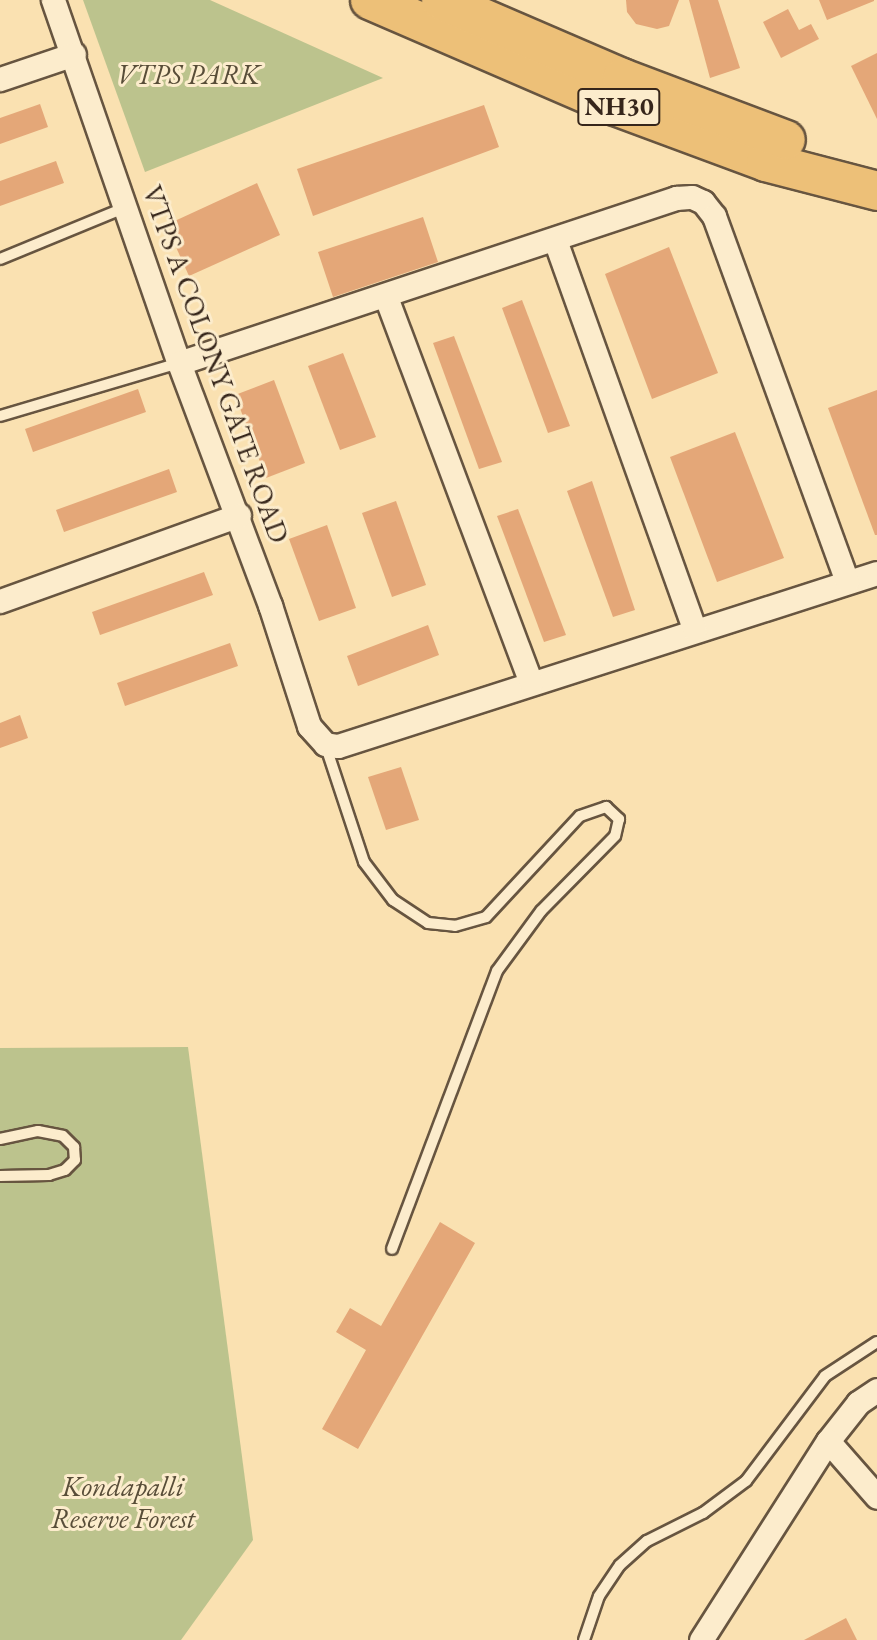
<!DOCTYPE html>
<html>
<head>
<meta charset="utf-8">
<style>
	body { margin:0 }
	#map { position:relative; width:877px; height:1640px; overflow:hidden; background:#fae1b1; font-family:"EB Garamond",serif }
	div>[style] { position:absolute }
	.green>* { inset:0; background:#bcc38d }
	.building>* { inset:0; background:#e4a778 }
	.roads { filter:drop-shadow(2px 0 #675540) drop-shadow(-2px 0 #675540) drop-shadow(0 2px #675540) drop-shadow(0 -2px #675540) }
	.lane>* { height:10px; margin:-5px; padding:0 5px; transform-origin:5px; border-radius:5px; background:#fceccc }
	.street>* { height:23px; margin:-11.5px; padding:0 11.5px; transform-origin:11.5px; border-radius:11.5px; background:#fceccc }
	.highway>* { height:38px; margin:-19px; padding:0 19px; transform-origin:19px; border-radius:19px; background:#edc078 }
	span { translate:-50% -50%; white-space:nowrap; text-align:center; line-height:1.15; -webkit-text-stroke:6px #fceccc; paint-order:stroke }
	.shield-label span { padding:2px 5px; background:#fceccc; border:2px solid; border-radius:5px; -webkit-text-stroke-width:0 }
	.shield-label { font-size:26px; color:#36261b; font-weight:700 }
	.park-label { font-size:28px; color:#584d38; font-style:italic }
	.street-label { font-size:28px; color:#36261b }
</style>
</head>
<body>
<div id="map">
	<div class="green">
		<i style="clip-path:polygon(83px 0,210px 0,383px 78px,145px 172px)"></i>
		<i style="clip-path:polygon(188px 1047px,253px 1540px,181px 1640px,0 1640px,0 1048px)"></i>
	</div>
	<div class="building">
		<i style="clip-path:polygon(626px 0,679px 0,669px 26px,657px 29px,636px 24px,627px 12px)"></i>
		<i style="clip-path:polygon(689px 0,718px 0,740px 68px,710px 78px)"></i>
		<i style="clip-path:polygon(819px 0,874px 0,874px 1px,827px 20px)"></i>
		<i style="clip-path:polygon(788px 9px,799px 30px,811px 24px,819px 39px,781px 58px,763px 22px)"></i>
		<i style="clip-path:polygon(877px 53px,877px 119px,851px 66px)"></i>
		<i style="clip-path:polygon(40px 104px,48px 127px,0 144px,0 118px)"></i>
		<i style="clip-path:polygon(484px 105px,499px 147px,313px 216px,297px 169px)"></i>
		<i style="clip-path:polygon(56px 161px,64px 183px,0 206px,0 181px)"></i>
		<i style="clip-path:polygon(257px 183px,280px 235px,189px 276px,166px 225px)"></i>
		<i style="clip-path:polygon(423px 217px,438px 262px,333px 297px,318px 252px)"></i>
		<i style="clip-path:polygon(669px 247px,718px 373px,652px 399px,605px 274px)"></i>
		<i style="clip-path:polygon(522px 300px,570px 426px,548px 433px,502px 308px)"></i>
		<i style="clip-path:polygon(454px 336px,502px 462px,479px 469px,433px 343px)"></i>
		<i style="clip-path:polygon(343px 353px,376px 437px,340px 450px,308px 366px)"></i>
		<i style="clip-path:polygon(274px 380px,305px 463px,266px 478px,235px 395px)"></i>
		<i style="clip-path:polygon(138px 389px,146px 412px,33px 452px,25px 429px)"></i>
		<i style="clip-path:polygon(877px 390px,877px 535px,875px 535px,828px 408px)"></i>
		<i style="clip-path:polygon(735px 432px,784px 558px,717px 582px,670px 457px)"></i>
		<i style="clip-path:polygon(169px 469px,177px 492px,64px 532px,56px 510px)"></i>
		<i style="clip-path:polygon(592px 481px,635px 610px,613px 617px,567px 491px)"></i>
		<i style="clip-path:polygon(396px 501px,426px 585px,392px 597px,362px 513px)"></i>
		<i style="clip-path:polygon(518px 509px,566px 635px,544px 642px,497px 516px)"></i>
		<i style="clip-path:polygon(327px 525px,356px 608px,319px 621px,289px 539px)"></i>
		<i style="clip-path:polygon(204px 572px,213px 595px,100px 635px,92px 612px)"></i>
		<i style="clip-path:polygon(428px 625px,439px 655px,358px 686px,347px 656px)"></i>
		<i style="clip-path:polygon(230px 643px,238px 666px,125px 706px,117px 683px)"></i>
		<i style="clip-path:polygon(20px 715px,28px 738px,0 748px,0 723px)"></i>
		<i style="clip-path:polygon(401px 767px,419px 820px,386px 830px,368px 777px)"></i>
		<i style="clip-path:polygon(440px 1222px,475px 1243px,358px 1449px,322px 1429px,366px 1350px,336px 1332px,350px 1308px,381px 1326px)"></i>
		<i style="clip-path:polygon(846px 1618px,857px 1640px,804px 1640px)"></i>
	</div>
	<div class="roads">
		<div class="lane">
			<i style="left:0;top:259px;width:136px;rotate:-22.4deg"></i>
			<i style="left:0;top:416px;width:187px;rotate:-16.5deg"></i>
			<i style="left:325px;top:744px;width:124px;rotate:71.7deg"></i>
			<i style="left:364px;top:862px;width:48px;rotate:52.7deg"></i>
			<i style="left:393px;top:900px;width:42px;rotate:33.3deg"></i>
			<i style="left:428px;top:923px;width:27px;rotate:6deg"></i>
			<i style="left:455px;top:926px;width:32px;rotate:-16deg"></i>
			<i style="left:486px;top:917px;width:138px;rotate:-47.1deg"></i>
			<i style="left:580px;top:816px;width:28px;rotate:-19deg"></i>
			<i style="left:606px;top:807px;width:18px;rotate:43deg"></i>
			<i style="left:619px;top:819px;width:17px;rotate:103deg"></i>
			<i style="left:615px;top:836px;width:105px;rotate:134.6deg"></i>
			<i style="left:541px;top:911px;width:74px;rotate:126.3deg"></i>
			<i style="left:497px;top:971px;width:297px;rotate:110.7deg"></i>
			<i style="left:0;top:1139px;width:39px;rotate:-12deg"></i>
			<i style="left:38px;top:1131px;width:25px;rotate:11deg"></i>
			<i style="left:63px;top:1136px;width:16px;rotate:45deg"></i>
			<i style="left:74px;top:1147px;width:13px;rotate:86deg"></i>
			<i style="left:75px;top:1160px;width:14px;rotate:135deg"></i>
			<i style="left:65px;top:1170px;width:17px;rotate:163deg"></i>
			<i style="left:49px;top:1175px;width:49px;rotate:178.8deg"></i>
			<i style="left:584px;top:1640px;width:46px;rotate:-71.2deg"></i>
			<i style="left:599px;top:1596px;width:37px;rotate:-56deg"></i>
			<i style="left:620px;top:1565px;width:36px;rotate:-42deg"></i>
			<i style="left:647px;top:1541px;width:63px;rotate:-26.6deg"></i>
			<i style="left:703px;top:1513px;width:54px;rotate:-36.7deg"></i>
			<i style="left:746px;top:1481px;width:131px;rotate:-53deg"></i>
			<i style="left:825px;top:1376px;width:62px;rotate:-33.2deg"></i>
		</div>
		<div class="street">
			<i style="left:53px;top:0;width:384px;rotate:70.9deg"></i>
			<i style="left:179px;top:363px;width:259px;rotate:69.4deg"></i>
			<i style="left:270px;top:605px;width:127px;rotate:72.1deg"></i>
			<i style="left:309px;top:726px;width:24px;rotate:48deg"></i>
			<i style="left:325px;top:744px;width:13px;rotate:9deg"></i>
			<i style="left:338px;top:746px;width:566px;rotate:-17.79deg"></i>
			<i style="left:0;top:79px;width:78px;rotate:-18.7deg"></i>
			<i style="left:555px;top:240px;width:414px;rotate:70.3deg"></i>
			<i style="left:386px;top:297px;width:412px;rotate:69.4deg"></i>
			<i style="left:179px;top:363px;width:524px;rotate:-18.37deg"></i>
			<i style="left:676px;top:198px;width:16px;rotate:-4deg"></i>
			<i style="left:692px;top:197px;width:12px;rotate:24deg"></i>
			<i style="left:703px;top:202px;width:18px;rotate:52deg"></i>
			<i style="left:714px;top:216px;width:389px;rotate:70deg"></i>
			<i style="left:0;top:601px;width:254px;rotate:-19.8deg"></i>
			<i style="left:877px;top:1390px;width:23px;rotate:146deg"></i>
			<i style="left:858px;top:1403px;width:48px;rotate:128.3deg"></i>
			<i style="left:828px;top:1441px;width:74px;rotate:48.8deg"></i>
			<i style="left:701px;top:1640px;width:236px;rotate:-57.5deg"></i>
		</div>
		<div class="highway">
			<i style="left:370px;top:0;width:267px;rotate:23.4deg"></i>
			<i style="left:615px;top:106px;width:161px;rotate:20.3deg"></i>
			<i style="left:766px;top:162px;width:115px;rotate:14.6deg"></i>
			<i style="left:441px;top:0;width:197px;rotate:23.3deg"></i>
			<i style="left:622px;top:78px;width:175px;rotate:20.7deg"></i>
		</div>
	</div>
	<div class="shield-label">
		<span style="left:619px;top:107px">NH30</span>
	</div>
	<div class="park-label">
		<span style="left:188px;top:74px">VTPS PARK</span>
		<span style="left:123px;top:1502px">Kondapalli<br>Reserve Forest</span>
	</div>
	<div class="street-label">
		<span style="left:216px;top:364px;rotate:70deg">VTPS A COLONY GATE ROAD</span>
	</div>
</div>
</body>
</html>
